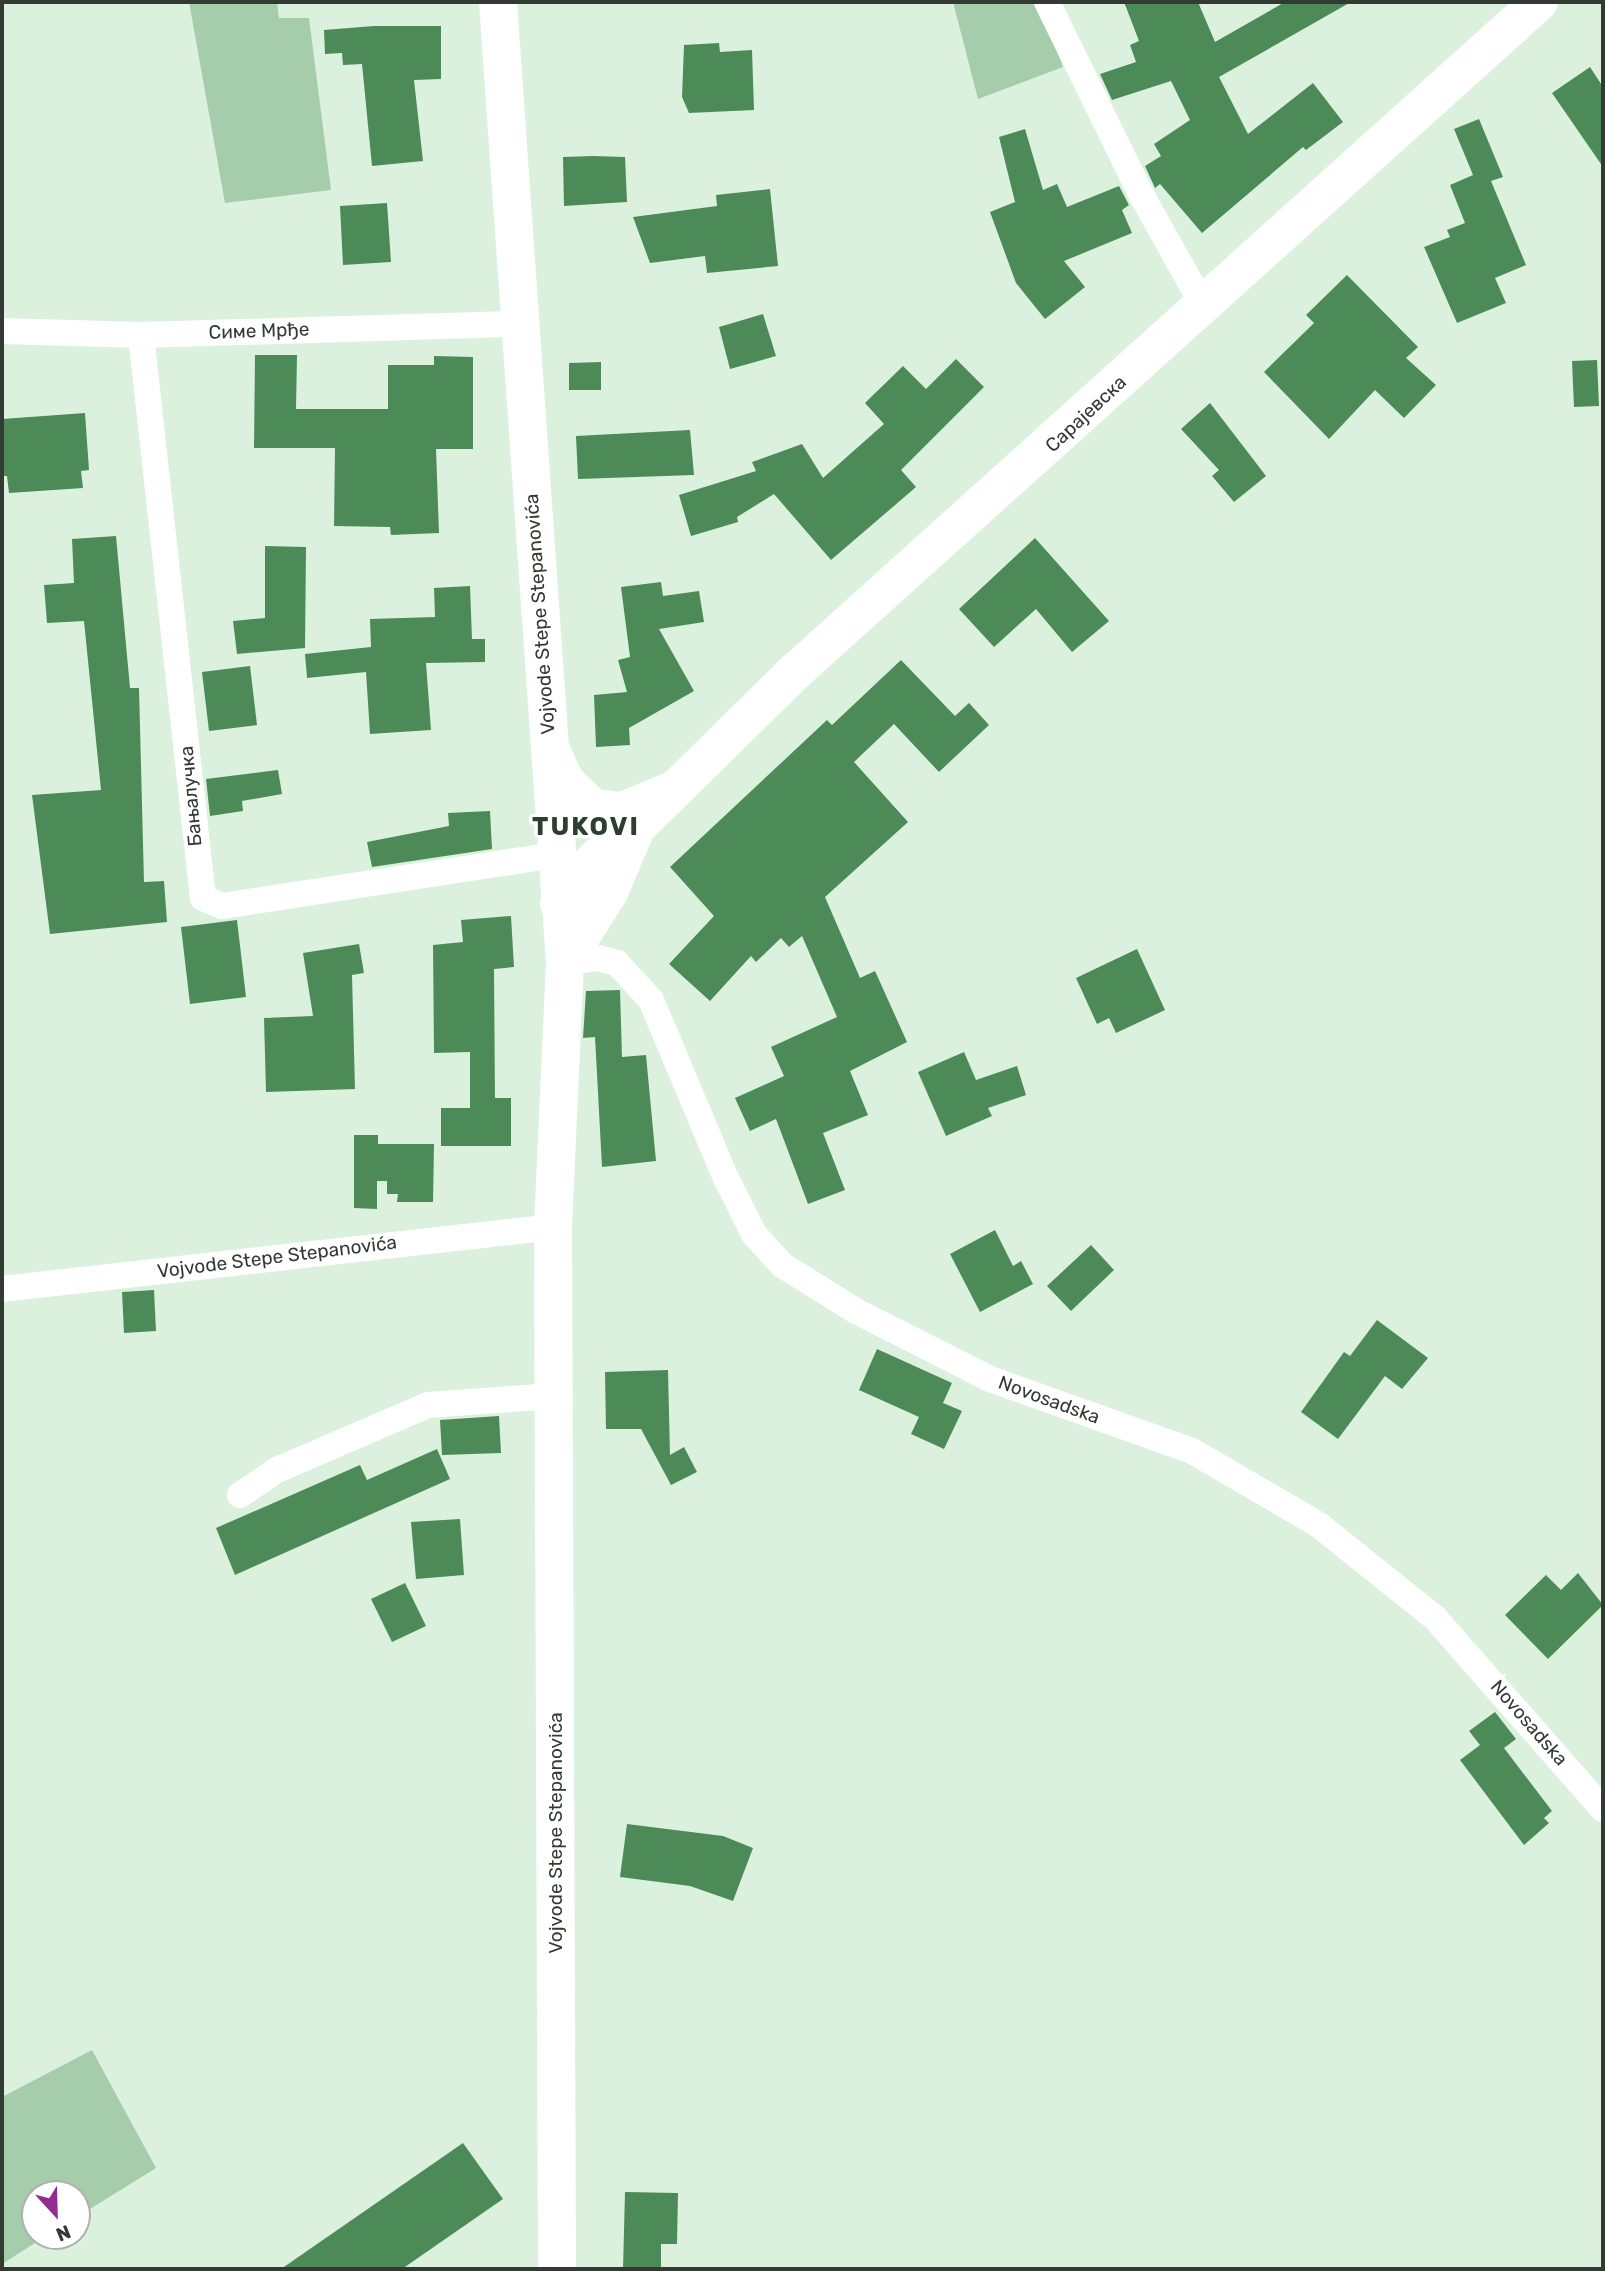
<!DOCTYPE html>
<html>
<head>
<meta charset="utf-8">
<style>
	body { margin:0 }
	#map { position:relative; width:1605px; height:2271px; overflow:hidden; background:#dbf1de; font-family:Rubik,sans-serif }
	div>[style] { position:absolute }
	.green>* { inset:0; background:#a6cdab }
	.building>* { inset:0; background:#4c8b58 }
	.street>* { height:26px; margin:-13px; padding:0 13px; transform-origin:13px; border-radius:13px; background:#fff }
	.secondary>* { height:38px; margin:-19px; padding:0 19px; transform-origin:19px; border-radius:19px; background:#fff }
	.primary>* { height:38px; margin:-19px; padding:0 19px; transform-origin:19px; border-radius:19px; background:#fff }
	span { translate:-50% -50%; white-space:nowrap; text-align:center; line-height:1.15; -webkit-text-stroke:7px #fff; paint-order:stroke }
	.street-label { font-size:19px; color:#323a33 }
	.district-label { font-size:26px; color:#2c3e2f; font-weight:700; letter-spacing:2px }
	.frame { position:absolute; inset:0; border:4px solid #323a33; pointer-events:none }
	.north { position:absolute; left:21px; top:2180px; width:70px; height:70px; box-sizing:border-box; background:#fff; border:2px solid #adb0ad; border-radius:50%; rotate:158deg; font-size:19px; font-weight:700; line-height:28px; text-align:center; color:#323a33 }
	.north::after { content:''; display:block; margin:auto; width:24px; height:32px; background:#932c91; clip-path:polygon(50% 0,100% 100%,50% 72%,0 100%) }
</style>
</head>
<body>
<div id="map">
	<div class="green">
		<i style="clip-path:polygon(189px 2px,277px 2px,279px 18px,309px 18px,331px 190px,225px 203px)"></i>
		<i style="clip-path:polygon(953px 2px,1039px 2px,1063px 67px,978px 99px)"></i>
		<i style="clip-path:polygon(92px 2050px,156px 2168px,77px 2217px,77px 2194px,35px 2194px,35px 2236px,46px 2236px,2px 2264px,2px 2097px)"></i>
	</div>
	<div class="building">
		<i style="clip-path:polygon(1124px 2px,1198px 2px,1215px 42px,1285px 2px,1351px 2px,1219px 77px,1248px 134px,1313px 83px,1343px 122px,1306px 150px,1303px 147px,1202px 233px,1160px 184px,1155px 188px,1145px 166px,1161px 156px,1154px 144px,1190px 120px,1171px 81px,1112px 100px,1100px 74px,1136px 62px,1130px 45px,1139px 41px)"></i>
		<i style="clip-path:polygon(374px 26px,441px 26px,441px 79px,414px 80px,423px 161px,372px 166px,362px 64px,343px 65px,342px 53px,325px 54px,324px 30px)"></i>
		<i style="clip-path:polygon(719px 43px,720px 52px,752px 50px,754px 110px,689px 113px,682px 97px,684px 45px)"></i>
		<i style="clip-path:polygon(1590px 67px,1603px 87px,1603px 167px,1552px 93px)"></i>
		<i style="clip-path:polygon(1479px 119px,1503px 177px,1491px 181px,1526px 265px,1495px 278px,1506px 303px,1457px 323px,1424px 247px,1450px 237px,1447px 230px,1465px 223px,1450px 185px,1473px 175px,1454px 129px)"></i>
		<i style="clip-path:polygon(1025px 129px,1043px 190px,1057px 184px,1067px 207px,1119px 186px,1129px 205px,1122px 210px,1132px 233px,1064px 261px,1085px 287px,1045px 319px,1016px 283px,990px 212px,1015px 202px,999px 137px)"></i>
		<i style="clip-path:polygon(593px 156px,625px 157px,627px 202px,564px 206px,563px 157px)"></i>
		<i style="clip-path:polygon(770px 189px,778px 266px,707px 273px,705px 256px,650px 263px,633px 217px,717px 206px,716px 195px)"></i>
		<i style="clip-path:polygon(387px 203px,391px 262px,343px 265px,340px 206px)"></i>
		<i style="clip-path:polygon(1347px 275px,1418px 347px,1406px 358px,1436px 385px,1404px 418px,1375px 390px,1329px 439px,1264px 372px,1314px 323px,1306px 315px)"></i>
		<i style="clip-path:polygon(763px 314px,776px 356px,730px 369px,719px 327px)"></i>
		<i style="clip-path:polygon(255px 355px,297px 355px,296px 409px,388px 409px,388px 365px,434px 365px,434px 356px,473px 357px,473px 449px,436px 449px,439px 533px,391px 535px,390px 527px,334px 526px,335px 448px,254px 448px)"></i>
		<i style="clip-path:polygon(956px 359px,984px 387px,901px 470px,916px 487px,831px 560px,774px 494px,737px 517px,738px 522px,691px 536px,679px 495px,756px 471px,752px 462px,802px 444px,823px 478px,884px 424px,865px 403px,903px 366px,926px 389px)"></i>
		<i style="clip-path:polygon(1597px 360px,1599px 406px,1574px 407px,1572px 361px)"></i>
		<i style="clip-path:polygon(601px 362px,601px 390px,569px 390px,569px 363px)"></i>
		<i style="clip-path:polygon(1210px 403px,1266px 476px,1234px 502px,1212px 476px,1219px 470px,1181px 429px)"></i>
		<i style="clip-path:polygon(85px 413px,89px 470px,81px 471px,83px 488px,9px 493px,7px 476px,2px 476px,2px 419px)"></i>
		<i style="clip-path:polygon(690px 430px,694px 475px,578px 479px,576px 436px)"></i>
		<i style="clip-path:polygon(116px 536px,130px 688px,139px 688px,144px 882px,164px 881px,167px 922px,50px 934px,32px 795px,101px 790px,84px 621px,47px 623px,44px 585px,74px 583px,72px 539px)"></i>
		<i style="clip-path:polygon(1035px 538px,1109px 621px,1072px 652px,1036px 609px,994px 647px,959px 609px)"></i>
		<i style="clip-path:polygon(265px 546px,306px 547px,305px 648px,237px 654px,233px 621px,265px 618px)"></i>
		<i style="clip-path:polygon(661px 582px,663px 596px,699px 591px,704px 622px,659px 629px,694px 691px,629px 728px,630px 745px,596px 747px,594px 695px,627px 692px,618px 660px,630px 657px,621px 587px)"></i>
		<i style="clip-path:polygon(470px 586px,472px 639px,485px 639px,485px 662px,426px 663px,431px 730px,370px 734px,366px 672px,307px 678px,305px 654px,371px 647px,370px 619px,435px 617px,434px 588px)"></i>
		<i style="clip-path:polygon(901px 660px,955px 716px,969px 703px,989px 725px,939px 772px,894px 724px,854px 762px,908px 822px,825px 897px,860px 978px,875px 971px,907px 1042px,850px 1071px,868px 1115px,823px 1133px,845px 1190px,808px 1204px,776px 1119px,750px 1131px,735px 1098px,784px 1076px,771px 1047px,837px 1017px,802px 936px,789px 947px,781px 938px,756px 962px,751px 956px,710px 1001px,669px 964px,714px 916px,670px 867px,827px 720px,832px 725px)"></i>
		<i style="clip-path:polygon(250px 666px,257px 725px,209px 731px,202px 672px)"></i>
		<i style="clip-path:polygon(278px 770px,282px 794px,242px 801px,243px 811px,210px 816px,206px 779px)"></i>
		<i style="clip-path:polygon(490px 811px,492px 849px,372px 867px,367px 842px,449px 826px,448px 813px)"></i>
		<i style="clip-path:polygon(511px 916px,514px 967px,494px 969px,495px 1098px,511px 1098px,511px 1146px,441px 1146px,441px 1108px,470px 1108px,470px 1052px,434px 1053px,433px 945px,463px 942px,461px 920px)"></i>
		<i style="clip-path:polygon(237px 920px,246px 997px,190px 1004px,181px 927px)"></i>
		<i style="clip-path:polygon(359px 944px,364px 973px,352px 975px,355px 1089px,266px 1092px,264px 1018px,313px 1016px,303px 953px)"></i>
		<i style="clip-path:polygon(1137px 949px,1165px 1010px,1116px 1033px,1109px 1018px,1097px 1024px,1076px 978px)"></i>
		<i style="clip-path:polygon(620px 990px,622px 1057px,646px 1055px,656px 1161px,602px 1167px,595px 1037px,583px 1038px,586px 991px)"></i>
		<i style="clip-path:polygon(964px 1052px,976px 1080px,1017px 1066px,1026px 1095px,988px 1108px,992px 1116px,946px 1136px,918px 1072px)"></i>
		<i style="clip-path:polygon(354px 1135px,378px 1135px,378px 1144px,434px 1144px,433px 1202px,397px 1202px,398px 1194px,387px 1194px,387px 1181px,377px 1181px,377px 1209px,354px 1208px)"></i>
		<i style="clip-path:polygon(995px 1230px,1013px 1266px,1021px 1261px,1033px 1284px,980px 1312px,950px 1254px)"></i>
		<i style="clip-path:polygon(1091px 1245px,1114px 1270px,1071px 1311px,1047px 1286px)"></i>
		<i style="clip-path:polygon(154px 1290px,156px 1331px,124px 1333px,122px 1292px)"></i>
		<i style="clip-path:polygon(1377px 1320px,1428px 1358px,1402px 1389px,1385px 1376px,1338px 1439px,1301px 1412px,1344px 1352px,1350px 1356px)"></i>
		<i style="clip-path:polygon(877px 1349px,952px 1383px,943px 1403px,962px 1411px,944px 1449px,911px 1434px,919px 1417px,859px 1390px)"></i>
		<i style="clip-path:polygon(668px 1370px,670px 1455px,684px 1447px,697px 1472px,671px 1485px,641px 1429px,606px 1429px,605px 1372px)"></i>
		<i style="clip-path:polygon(499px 1416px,501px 1453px,442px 1455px,440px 1420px)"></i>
		<i style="clip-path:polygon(437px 1449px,450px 1479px,235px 1575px,216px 1528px,360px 1465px,367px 1480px)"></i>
		<i style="clip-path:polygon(460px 1519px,464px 1575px,416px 1579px,411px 1522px)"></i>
		<i style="clip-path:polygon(1578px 1573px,1603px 1605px,1548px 1659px,1505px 1615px,1546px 1575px,1561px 1590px)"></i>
		<i style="clip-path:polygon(405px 1583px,426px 1626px,392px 1642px,371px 1599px)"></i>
		<i style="clip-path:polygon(1495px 1712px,1516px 1739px,1504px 1748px,1552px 1811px,1544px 1818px,1549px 1823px,1524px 1845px,1460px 1760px,1480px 1745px,1469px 1731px)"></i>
		<i style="clip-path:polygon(627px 1824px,723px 1836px,753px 1848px,733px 1901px,690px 1886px,620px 1877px)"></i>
		<i style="clip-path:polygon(463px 2143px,503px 2199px,402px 2269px,281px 2269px)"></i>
		<i style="clip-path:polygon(625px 2192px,678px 2193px,677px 2244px,661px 2244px,661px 2269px,623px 2269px)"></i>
	</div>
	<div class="street">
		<i style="left:1047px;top:2px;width:216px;rotate:63.9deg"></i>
		<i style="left:1142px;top:196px;width:125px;rotate:60.8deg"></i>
		<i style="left:2px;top:331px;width:139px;rotate:1.6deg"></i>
		<i style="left:141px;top:335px;width:376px;rotate:-1.7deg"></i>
		<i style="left:141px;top:335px;width:566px;rotate:83.72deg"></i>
		<i style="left:203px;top:898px;width:21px;rotate:23deg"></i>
		<i style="left:222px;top:906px;width:339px;rotate:-8.7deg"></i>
		<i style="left:565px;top:962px;width:33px;rotate:-7deg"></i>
		<i style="left:598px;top:958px;width:20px;rotate:15deg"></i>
		<i style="left:617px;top:963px;width:50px;rotate:47.4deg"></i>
		<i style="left:651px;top:1000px;width:193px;rotate:67.2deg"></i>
		<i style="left:726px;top:1178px;width:63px;rotate:63.4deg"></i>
		<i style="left:754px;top:1234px;width:42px;rotate:47.9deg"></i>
		<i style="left:782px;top:1265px;width:87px;rotate:31.9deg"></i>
		<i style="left:856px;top:1311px;width:150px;rotate:26.9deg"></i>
		<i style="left:990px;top:1379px;width:214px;rotate:19.6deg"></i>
		<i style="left:1192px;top:1451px;width:147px;rotate:30.2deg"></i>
		<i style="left:1319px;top:1525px;width:149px;rotate:38.7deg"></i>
		<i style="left:1435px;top:1618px;width:254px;rotate:48.7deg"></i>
		<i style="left:2px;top:1289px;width:554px;rotate:-6.42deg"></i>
		<i style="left:240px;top:1495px;width:45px;rotate:-34deg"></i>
		<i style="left:277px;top:1470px;width:164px;rotate:-23.3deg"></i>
		<i style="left:428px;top:1405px;width:126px;rotate:-4.1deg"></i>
	</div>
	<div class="secondary">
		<i style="left:559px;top:904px;width:59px;rotate:-51.2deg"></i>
		<i style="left:596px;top:858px;width:49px;rotate:-36.6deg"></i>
		<i style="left:635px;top:829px;width:227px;rotate:-44.5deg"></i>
		<i style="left:797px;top:670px;width:998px;rotate:-42deg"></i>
		<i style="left:565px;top:962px;width:83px;rotate:-57.8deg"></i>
		<i style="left:609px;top:892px;width:66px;rotate:-66.9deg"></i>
	</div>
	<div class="primary">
		<i style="left:498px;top:2px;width:962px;rotate:86.01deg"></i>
		<i style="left:565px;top:962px;width:265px;rotate:92.6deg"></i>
		<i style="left:553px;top:1227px;width:1042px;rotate:89.78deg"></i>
		<i style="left:552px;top:752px;width:32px;rotate:66deg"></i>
		<i style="left:565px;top:781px;width:39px;rotate:44deg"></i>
		<i style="left:593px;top:808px;width:29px;rotate:6deg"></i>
		<i style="left:622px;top:811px;width:58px;rotate:-22.2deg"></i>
	</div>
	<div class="street-label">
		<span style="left:259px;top:331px;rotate:-2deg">Симе Мрђе</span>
		<span style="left:1086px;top:414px;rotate:-43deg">Сарајевска</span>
		<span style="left:540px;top:614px;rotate:-94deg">Vojvode Stepe Stepanovića</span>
		<span style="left:191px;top:796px;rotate:-95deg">Бањалучка</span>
		<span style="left:277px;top:1257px;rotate:-7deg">Vojvode Stepe Stepanovića</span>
		<span style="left:1049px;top:1400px;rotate:20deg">Novosadska</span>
		<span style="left:1529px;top:1723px;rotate:49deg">Novosadska</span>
		<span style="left:556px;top:1833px;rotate:-90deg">Vojvode Stepe Stepanovića</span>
	</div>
	<div class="district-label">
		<span style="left:586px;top:827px">TUKOVI</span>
	</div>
	<div class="frame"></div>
	<div class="north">N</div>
</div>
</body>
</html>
